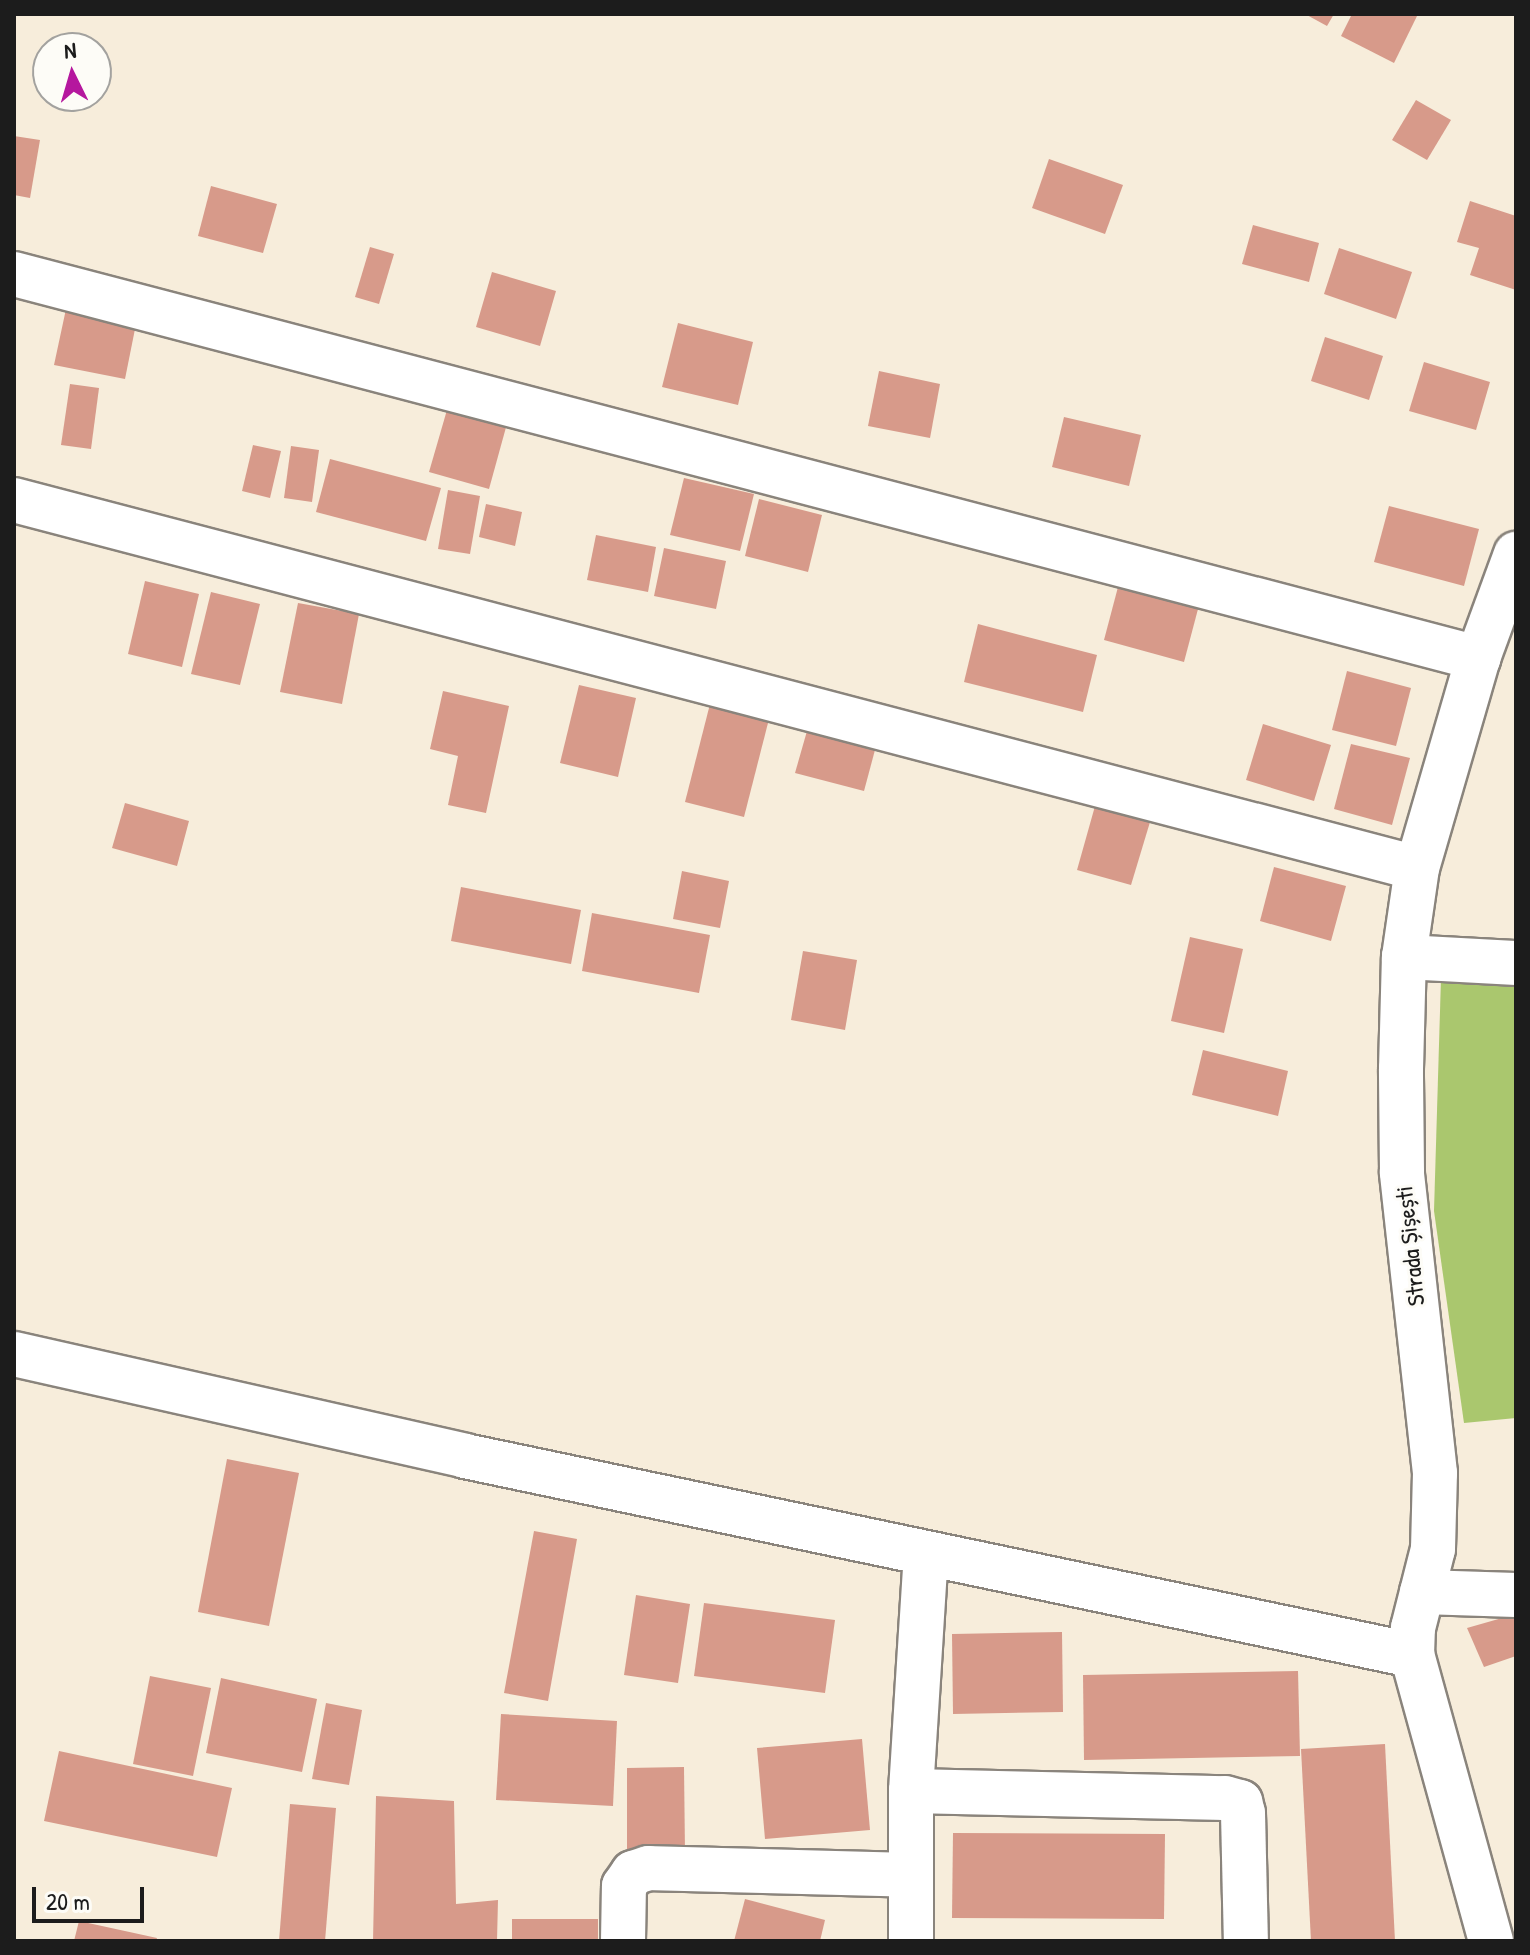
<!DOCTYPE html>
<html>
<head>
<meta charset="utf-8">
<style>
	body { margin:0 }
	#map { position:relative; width:1530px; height:1955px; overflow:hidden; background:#f7eddb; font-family:"Patrick Hand",sans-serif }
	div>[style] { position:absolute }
	.green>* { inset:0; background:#aac76e }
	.building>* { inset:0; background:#d79a8a }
	.roads { filter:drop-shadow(2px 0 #8a847c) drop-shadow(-2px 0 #8a847c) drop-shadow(0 2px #8a847c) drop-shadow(0 -2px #8a847c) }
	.minor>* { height:44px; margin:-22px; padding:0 22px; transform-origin:22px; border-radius:22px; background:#fff }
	span { translate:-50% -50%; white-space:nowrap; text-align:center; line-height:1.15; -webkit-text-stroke:6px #fdfcf7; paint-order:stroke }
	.street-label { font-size:24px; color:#1c1c1c }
	.frame { position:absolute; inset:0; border:16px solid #1c1c1c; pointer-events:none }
	.north { position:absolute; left:32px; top:32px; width:80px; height:80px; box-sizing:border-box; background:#fdfcf7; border:2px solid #a3a29f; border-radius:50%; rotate:355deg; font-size:22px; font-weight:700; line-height:32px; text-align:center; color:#1c1c1c }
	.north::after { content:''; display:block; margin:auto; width:28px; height:36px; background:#b5179e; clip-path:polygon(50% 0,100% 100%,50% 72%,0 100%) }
	.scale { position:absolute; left:32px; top:1887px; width:112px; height:36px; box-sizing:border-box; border:4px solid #1c1c1c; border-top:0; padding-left:10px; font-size:24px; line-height:28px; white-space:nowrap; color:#1c1c1c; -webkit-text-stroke:6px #fdfcf7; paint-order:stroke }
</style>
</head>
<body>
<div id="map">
	<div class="green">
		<i style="clip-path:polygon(1441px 978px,1516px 981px,1516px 1418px,1464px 1423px,1434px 1211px)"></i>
	</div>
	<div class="building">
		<i style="clip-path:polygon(1305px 14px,1334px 14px,1327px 26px)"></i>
		<i style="clip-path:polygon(1352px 14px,1418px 14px,1394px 63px,1341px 36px)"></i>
		<i style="clip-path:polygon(1416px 100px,1451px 120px,1427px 160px,1392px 140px)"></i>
		<i style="clip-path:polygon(14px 136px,40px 140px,30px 198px,14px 195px)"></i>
		<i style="clip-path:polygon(1049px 159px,1123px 185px,1105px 234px,1032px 208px)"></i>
		<i style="clip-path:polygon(211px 186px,277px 204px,263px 253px,198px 236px)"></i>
		<i style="clip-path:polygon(1470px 201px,1516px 216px,1516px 290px,1470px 275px,1479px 248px,1457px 242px)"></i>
		<i style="clip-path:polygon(1253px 225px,1319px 243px,1309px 282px,1242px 264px)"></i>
		<i style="clip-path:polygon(370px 247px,394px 254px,379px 304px,355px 297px)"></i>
		<i style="clip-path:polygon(1339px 248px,1412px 272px,1396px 319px,1324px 294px)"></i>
		<i style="clip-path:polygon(492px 272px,556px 291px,540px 346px,476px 327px)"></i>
		<i style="clip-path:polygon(66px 309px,136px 324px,125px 379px,54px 365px)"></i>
		<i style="clip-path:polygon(678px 323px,753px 342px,738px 405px,662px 387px)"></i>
		<i style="clip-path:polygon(1325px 337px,1383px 356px,1369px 400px,1311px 381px)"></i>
		<i style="clip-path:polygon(1424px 362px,1490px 382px,1476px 430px,1409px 411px)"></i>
		<i style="clip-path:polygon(879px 371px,940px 384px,930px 438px,868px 426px)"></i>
		<i style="clip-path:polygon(70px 384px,99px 388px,91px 449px,61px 445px)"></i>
		<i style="clip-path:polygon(449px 403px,508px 420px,489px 489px,429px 472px)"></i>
		<i style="clip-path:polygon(1064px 417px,1141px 435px,1129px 486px,1052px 467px)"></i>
		<i style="clip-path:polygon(253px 445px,281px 451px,270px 498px,242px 491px)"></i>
		<i style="clip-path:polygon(291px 446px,319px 450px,312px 502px,284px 498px)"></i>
		<i style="clip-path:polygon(330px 459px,441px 488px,426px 541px,316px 512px)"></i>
		<i style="clip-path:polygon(684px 478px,754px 494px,740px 551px,670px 535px)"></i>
		<i style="clip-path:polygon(448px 490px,480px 496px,470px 554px,438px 549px)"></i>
		<i style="clip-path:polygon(759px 499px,822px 515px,808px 572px,745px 556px)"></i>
		<i style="clip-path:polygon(486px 504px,522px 512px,515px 546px,479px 537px)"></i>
		<i style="clip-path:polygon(1389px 506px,1479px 529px,1464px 586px,1374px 562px)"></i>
		<i style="clip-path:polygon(596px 535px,656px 547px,648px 592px,587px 580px)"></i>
		<i style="clip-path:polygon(664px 548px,726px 561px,716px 609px,654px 596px)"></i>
		<i style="clip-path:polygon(145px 581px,199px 594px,182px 667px,128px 654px)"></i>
		<i style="clip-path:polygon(1118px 587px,1198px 609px,1184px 662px,1104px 640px)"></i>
		<i style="clip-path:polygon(211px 592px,260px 604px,240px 685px,191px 674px)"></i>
		<i style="clip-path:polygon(298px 603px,359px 614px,342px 704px,280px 692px)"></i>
		<i style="clip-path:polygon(978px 624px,1097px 655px,1083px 712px,964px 682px)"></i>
		<i style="clip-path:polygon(1347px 671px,1411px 688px,1396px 746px,1332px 730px)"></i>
		<i style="clip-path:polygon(579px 685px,636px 698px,618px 777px,560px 763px)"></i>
		<i style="clip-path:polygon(443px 691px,509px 706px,486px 813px,448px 805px,458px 756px,430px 749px)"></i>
		<i style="clip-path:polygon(710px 704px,769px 719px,744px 817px,685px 802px)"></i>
		<i style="clip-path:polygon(811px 717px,879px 735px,864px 791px,795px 773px)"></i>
		<i style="clip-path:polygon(1263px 724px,1331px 745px,1314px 801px,1246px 780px)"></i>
		<i style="clip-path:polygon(1351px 744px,1410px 758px,1392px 825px,1334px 809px)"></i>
		<i style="clip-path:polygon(125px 803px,189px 821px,177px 866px,112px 848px)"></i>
		<i style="clip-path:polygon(1095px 806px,1150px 822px,1131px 885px,1077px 870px)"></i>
		<i style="clip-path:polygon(1274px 867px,1346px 886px,1331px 941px,1260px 921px)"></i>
		<i style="clip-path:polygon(682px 871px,729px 881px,720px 928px,673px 919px)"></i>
		<i style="clip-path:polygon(461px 887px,581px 910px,571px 964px,451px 941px)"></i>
		<i style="clip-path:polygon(592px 913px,710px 935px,699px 993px,582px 971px)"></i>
		<i style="clip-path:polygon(1190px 937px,1243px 949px,1224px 1033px,1171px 1021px)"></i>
		<i style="clip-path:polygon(803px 951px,857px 960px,845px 1030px,791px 1020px)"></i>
		<i style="clip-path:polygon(1203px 1050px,1288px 1071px,1278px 1116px,1192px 1095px)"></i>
		<i style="clip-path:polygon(227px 1459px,299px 1473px,269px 1626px,198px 1612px)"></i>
		<i style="clip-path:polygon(534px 1531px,577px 1539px,548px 1701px,504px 1693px)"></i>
		<i style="clip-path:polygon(636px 1595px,690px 1604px,678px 1683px,624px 1675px)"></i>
		<i style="clip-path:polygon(704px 1603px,835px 1620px,825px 1693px,694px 1676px)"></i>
		<i style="clip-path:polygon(1516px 1614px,1516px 1656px,1484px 1667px,1467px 1628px)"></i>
		<i style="clip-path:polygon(1062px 1632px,1063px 1712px,953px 1714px,952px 1634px)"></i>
		<i style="clip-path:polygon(1298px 1671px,1300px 1756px,1084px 1760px,1083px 1675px)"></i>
		<i style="clip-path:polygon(150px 1676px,211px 1688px,193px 1776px,133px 1764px)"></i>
		<i style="clip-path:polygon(221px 1678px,317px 1699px,302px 1772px,206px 1753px)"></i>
		<i style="clip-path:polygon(326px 1703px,362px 1710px,349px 1785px,312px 1779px)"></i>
		<i style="clip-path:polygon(501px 1714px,617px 1721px,613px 1806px,496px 1800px)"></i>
		<i style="clip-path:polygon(862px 1739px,870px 1830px,765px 1839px,757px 1748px)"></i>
		<i style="clip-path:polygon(1385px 1744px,1395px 1941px,1311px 1941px,1301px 1749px)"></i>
		<i style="clip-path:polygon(59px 1751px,232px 1788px,217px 1857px,44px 1821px)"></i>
		<i style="clip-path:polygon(684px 1767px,685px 1852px,627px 1853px,627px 1768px)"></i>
		<i style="clip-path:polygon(376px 1796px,454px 1801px,456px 1904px,498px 1900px,497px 1941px,373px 1941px)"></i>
		<i style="clip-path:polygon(290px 1804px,336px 1808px,325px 1941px,279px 1941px)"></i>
		<i style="clip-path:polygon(953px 1833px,1165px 1834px,1164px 1919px,952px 1918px)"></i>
		<i style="clip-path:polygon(745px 1899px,825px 1920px,820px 1941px,734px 1941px)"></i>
		<i style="clip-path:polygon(512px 1919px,598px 1919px,598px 1941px,512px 1941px)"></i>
		<i style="clip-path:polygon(79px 1921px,157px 1938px,156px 1941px,74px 1941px)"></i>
	</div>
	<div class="roads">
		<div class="minor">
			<i style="left:14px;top:274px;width:1514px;rotate:14.7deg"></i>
			<i style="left:14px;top:500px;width:1450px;rotate:14.7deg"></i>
			<i style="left:1404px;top:957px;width:112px;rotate:3.1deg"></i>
			<i style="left:14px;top:1354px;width:462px;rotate:12.7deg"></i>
			<i style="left:465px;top:1456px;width:968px;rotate:11.87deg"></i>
			<i style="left:1422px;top:1592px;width:94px;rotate:1.8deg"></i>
			<i style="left:911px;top:1791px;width:314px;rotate:1.3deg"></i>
			<i style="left:1225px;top:1798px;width:16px;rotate:15deg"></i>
			<i style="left:1240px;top:1802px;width:11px;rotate:75deg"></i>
			<i style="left:1243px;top:1813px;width:128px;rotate:88.7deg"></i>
			<i style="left:623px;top:1941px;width:55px;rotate:-89deg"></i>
			<i style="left:624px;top:1886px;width:16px;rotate:-55deg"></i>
			<i style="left:633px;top:1873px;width:16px;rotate:-18deg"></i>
			<i style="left:648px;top:1868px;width:260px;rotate:1.5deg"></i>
			<i style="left:911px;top:1941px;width:150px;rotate:-90deg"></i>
			<i style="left:911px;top:1791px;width:237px;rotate:-86.4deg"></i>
			<i style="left:1491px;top:1941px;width:297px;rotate:-105.4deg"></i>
			<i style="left:1412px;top:1655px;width:27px;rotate:-88deg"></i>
			<i style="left:1413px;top:1628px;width:81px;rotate:-75.8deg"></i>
			<i style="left:1433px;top:1549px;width:76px;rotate:-88.5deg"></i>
			<i style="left:1435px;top:1473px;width:303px;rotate:-96.3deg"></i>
			<i style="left:1402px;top:1172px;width:103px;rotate:-90.6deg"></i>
			<i style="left:1401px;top:1069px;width:112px;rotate:-88.5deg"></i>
			<i style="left:1404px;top:957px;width:90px;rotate:-81.7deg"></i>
			<i style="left:1417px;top:868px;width:219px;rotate:-73.8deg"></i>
			<i style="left:1478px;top:658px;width:111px;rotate:-69.9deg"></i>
		</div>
	</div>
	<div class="street-label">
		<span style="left:1410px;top:1246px;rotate:-96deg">Strada Șișești</span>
	</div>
	<div class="frame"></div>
	<div class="north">N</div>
	<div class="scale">20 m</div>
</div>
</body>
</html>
